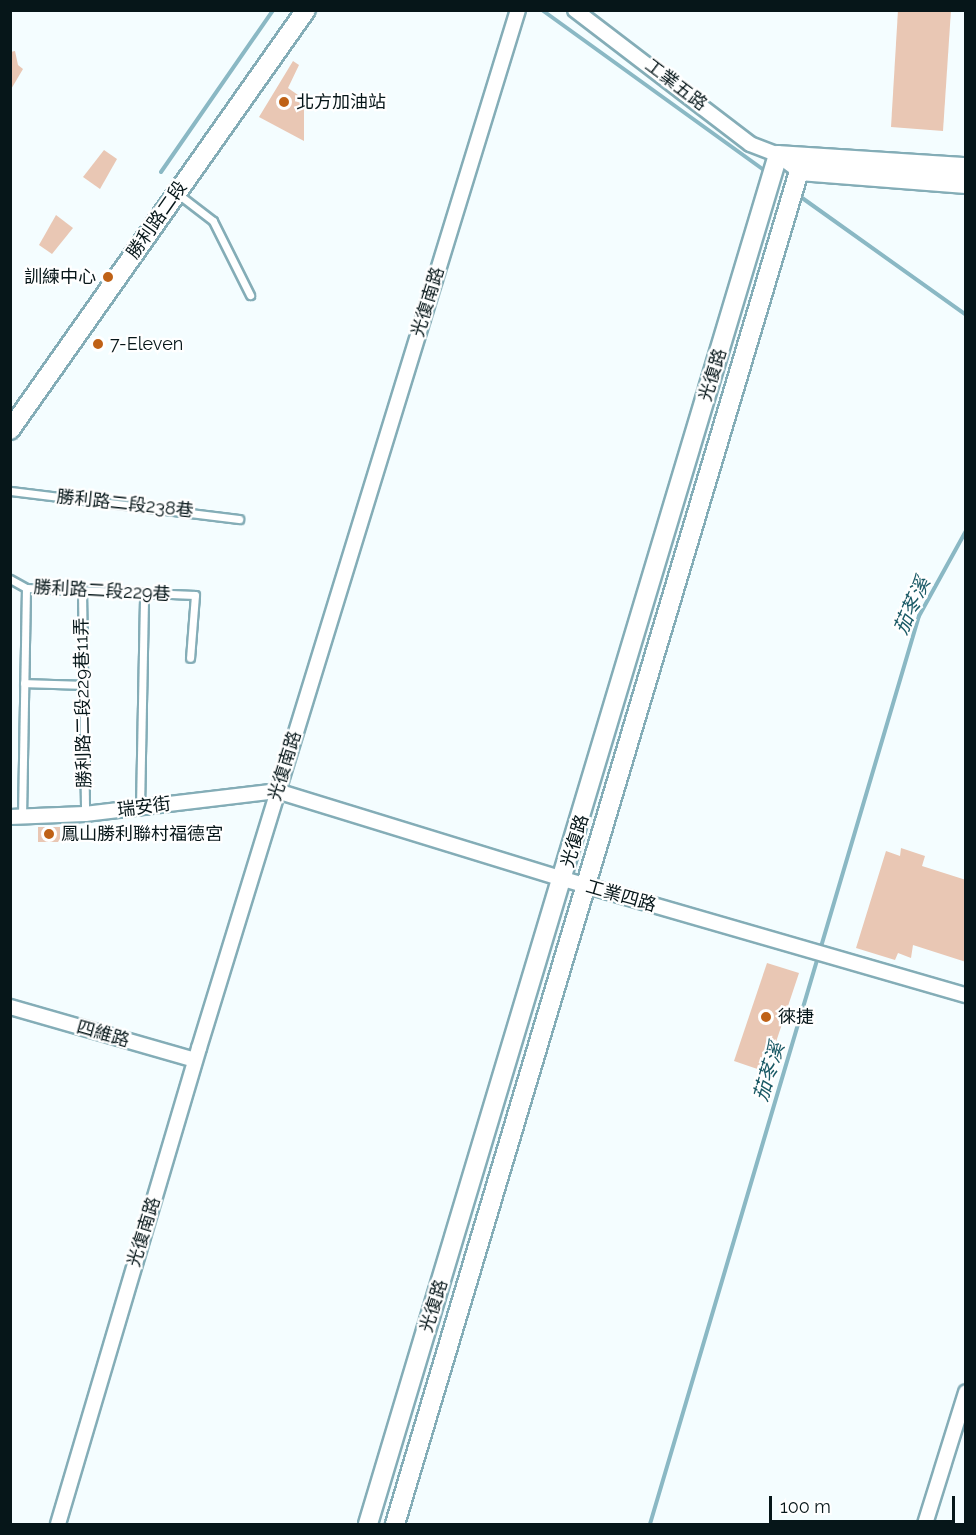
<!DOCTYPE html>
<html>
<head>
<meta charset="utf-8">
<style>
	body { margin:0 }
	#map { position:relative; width:976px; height:1535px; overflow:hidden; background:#f4fdff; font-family:Raleway,"Noto Sans TC",sans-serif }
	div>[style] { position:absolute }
	.stream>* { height:4px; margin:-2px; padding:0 2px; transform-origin:2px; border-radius:2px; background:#8ab8c4 }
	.building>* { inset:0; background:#e9c7b4 }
	.roads { filter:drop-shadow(2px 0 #84adb7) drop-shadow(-2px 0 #84adb7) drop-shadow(0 2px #84adb7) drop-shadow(0 -2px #84adb7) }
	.lane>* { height:7px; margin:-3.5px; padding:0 3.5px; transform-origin:3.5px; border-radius:3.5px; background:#fff }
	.street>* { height:14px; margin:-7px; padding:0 7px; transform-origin:7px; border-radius:7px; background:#fff }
	.secondary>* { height:18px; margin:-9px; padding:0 9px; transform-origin:9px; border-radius:9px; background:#fff }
	.dots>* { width:16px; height:16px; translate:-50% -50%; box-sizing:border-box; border:3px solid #fff; border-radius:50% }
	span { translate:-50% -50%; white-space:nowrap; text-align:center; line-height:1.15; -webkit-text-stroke:4.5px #fff; paint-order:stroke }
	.street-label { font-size:18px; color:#061619 }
	.poi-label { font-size:18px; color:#061619 }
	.left { translate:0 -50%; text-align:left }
	.right { translate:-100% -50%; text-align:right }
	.water-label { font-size:20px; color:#195965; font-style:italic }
	.frame { position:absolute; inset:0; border:12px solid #061619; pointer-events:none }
	.scale { position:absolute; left:769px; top:1496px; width:186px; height:27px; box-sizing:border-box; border:3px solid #061619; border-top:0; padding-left:8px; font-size:18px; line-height:21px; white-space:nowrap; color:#061619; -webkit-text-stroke:4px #fff; paint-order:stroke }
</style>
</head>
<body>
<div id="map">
	<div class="stream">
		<i style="left:542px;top:10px;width:279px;rotate:35.8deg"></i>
		<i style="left:161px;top:172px;width:197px;rotate:-55.3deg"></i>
		<i style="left:798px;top:195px;width:206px;rotate:35.5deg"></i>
		<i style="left:650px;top:1524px;width:947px;rotate:-73.5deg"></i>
		<i style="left:919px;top:616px;width:97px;rotate:-61.1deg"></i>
	</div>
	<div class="building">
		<i style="clip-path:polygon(898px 10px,951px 10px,943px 131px,891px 127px)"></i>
		<i style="clip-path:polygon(15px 51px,18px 65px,23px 69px,10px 91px,10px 52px)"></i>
		<i style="clip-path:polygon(293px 61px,299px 65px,288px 88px,298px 95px,295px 101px,304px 104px,304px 141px,259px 117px)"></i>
		<i style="clip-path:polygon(104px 150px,117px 159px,100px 189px,83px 177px)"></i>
		<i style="clip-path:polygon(56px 215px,73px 228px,52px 254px,39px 245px)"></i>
		<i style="clip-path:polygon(38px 827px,60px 827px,60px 842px,38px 842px)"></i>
		<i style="clip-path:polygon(901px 848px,925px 856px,922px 866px,966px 880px,966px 962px,913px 945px,911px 958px,898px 953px,895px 960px,856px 948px,886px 851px,900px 856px)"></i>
		<i style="clip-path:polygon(767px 963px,799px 973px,766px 1072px,734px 1061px)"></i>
	</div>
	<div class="roads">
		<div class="lane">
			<i style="left:178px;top:194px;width:44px;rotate:37.6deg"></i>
			<i style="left:213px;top:221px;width:83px;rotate:63.4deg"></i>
			<i style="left:10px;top:491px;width:231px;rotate:7deg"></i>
			<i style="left:10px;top:579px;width:18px;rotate:29deg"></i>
			<i style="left:26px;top:588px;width:169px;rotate:2.4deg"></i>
			<i style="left:195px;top:595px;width:63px;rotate:94.5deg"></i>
			<i style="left:82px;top:591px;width:223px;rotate:89.2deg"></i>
			<i style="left:24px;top:683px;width:59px;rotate:1.9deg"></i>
			<i style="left:140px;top:808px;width:215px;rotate:-88.9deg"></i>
			<i style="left:22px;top:817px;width:229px;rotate:-89deg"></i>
		</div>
		<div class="street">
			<i style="left:575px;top:10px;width:220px;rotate:37.4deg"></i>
			<i style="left:750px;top:144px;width:30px;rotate:21deg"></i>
			<i style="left:778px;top:155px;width:26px;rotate:37deg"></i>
			<i style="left:10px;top:817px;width:75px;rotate:-2.3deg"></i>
			<i style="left:85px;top:814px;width:193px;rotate:-6.8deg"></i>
			<i style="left:277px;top:791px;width:299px;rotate:17.1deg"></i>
			<i style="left:563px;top:879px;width:419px;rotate:16.1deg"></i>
			<i style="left:10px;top:1007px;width:192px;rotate:16deg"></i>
			<i style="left:58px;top:1524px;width:496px;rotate:-73.5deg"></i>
			<i style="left:199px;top:1048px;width:1086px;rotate:-72.92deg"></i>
			<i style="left:925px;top:1524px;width:138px;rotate:-72.7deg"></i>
		</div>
		<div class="secondary">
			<i style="left:10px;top:430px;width:514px;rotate:-54.83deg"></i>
			<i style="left:368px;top:1524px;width:1429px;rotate:-73.33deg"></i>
			<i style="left:778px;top:155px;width:188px;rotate:3.7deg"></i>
			<i style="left:395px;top:1524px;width:1412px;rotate:-73.37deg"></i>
			<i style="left:799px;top:171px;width:168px;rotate:4.5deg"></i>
		</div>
	</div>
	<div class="dots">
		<i style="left:284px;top:102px;background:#bf6116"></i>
		<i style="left:108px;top:277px;background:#bf6116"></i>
		<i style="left:98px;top:344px;background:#bf6116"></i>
		<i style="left:49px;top:834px;background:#bf6116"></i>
		<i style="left:766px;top:1017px;background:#bf6116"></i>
	</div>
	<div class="street-label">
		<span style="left:676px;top:85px;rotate:37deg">工業五路</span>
		<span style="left:157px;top:220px;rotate:-55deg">勝利路二段</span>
		<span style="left:428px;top:302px;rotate:-73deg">光復南路</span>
		<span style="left:713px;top:375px;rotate:-73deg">光復路</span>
		<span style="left:125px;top:504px;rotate:6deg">勝利路二段238巷</span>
		<span style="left:102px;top:591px;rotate:3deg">勝利路二段229巷</span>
		<span style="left:83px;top:703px;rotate:-91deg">勝利路二段229巷11弄</span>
		<span style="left:285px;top:766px;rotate:-73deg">光復南路</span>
		<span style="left:144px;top:807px;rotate:-7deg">瑞安街</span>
		<span style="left:575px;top:841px;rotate:-73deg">光復路</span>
		<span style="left:621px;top:896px;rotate:16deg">工業四路</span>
		<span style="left:103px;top:1034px;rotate:16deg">四維路</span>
		<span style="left:144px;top:1232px;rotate:-73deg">光復南路</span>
		<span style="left:434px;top:1306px;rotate:-73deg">光復路</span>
	</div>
	<div class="poi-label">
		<span class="left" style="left:296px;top:102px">北方加油站</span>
		<span class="right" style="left:96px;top:277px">訓練中心</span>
		<span class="left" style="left:110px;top:344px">7-Eleven</span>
		<span class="left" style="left:61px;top:834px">鳳山勝利聯村福德宮</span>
		<span class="left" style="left:778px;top:1017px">徠捷</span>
	</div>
	<div class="water-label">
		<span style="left:912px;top:606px;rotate:-66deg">茄苳溪</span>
		<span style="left:769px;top:1072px;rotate:-73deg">茄苳溪</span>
	</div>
	<div class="frame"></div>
	<div class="scale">100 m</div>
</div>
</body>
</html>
